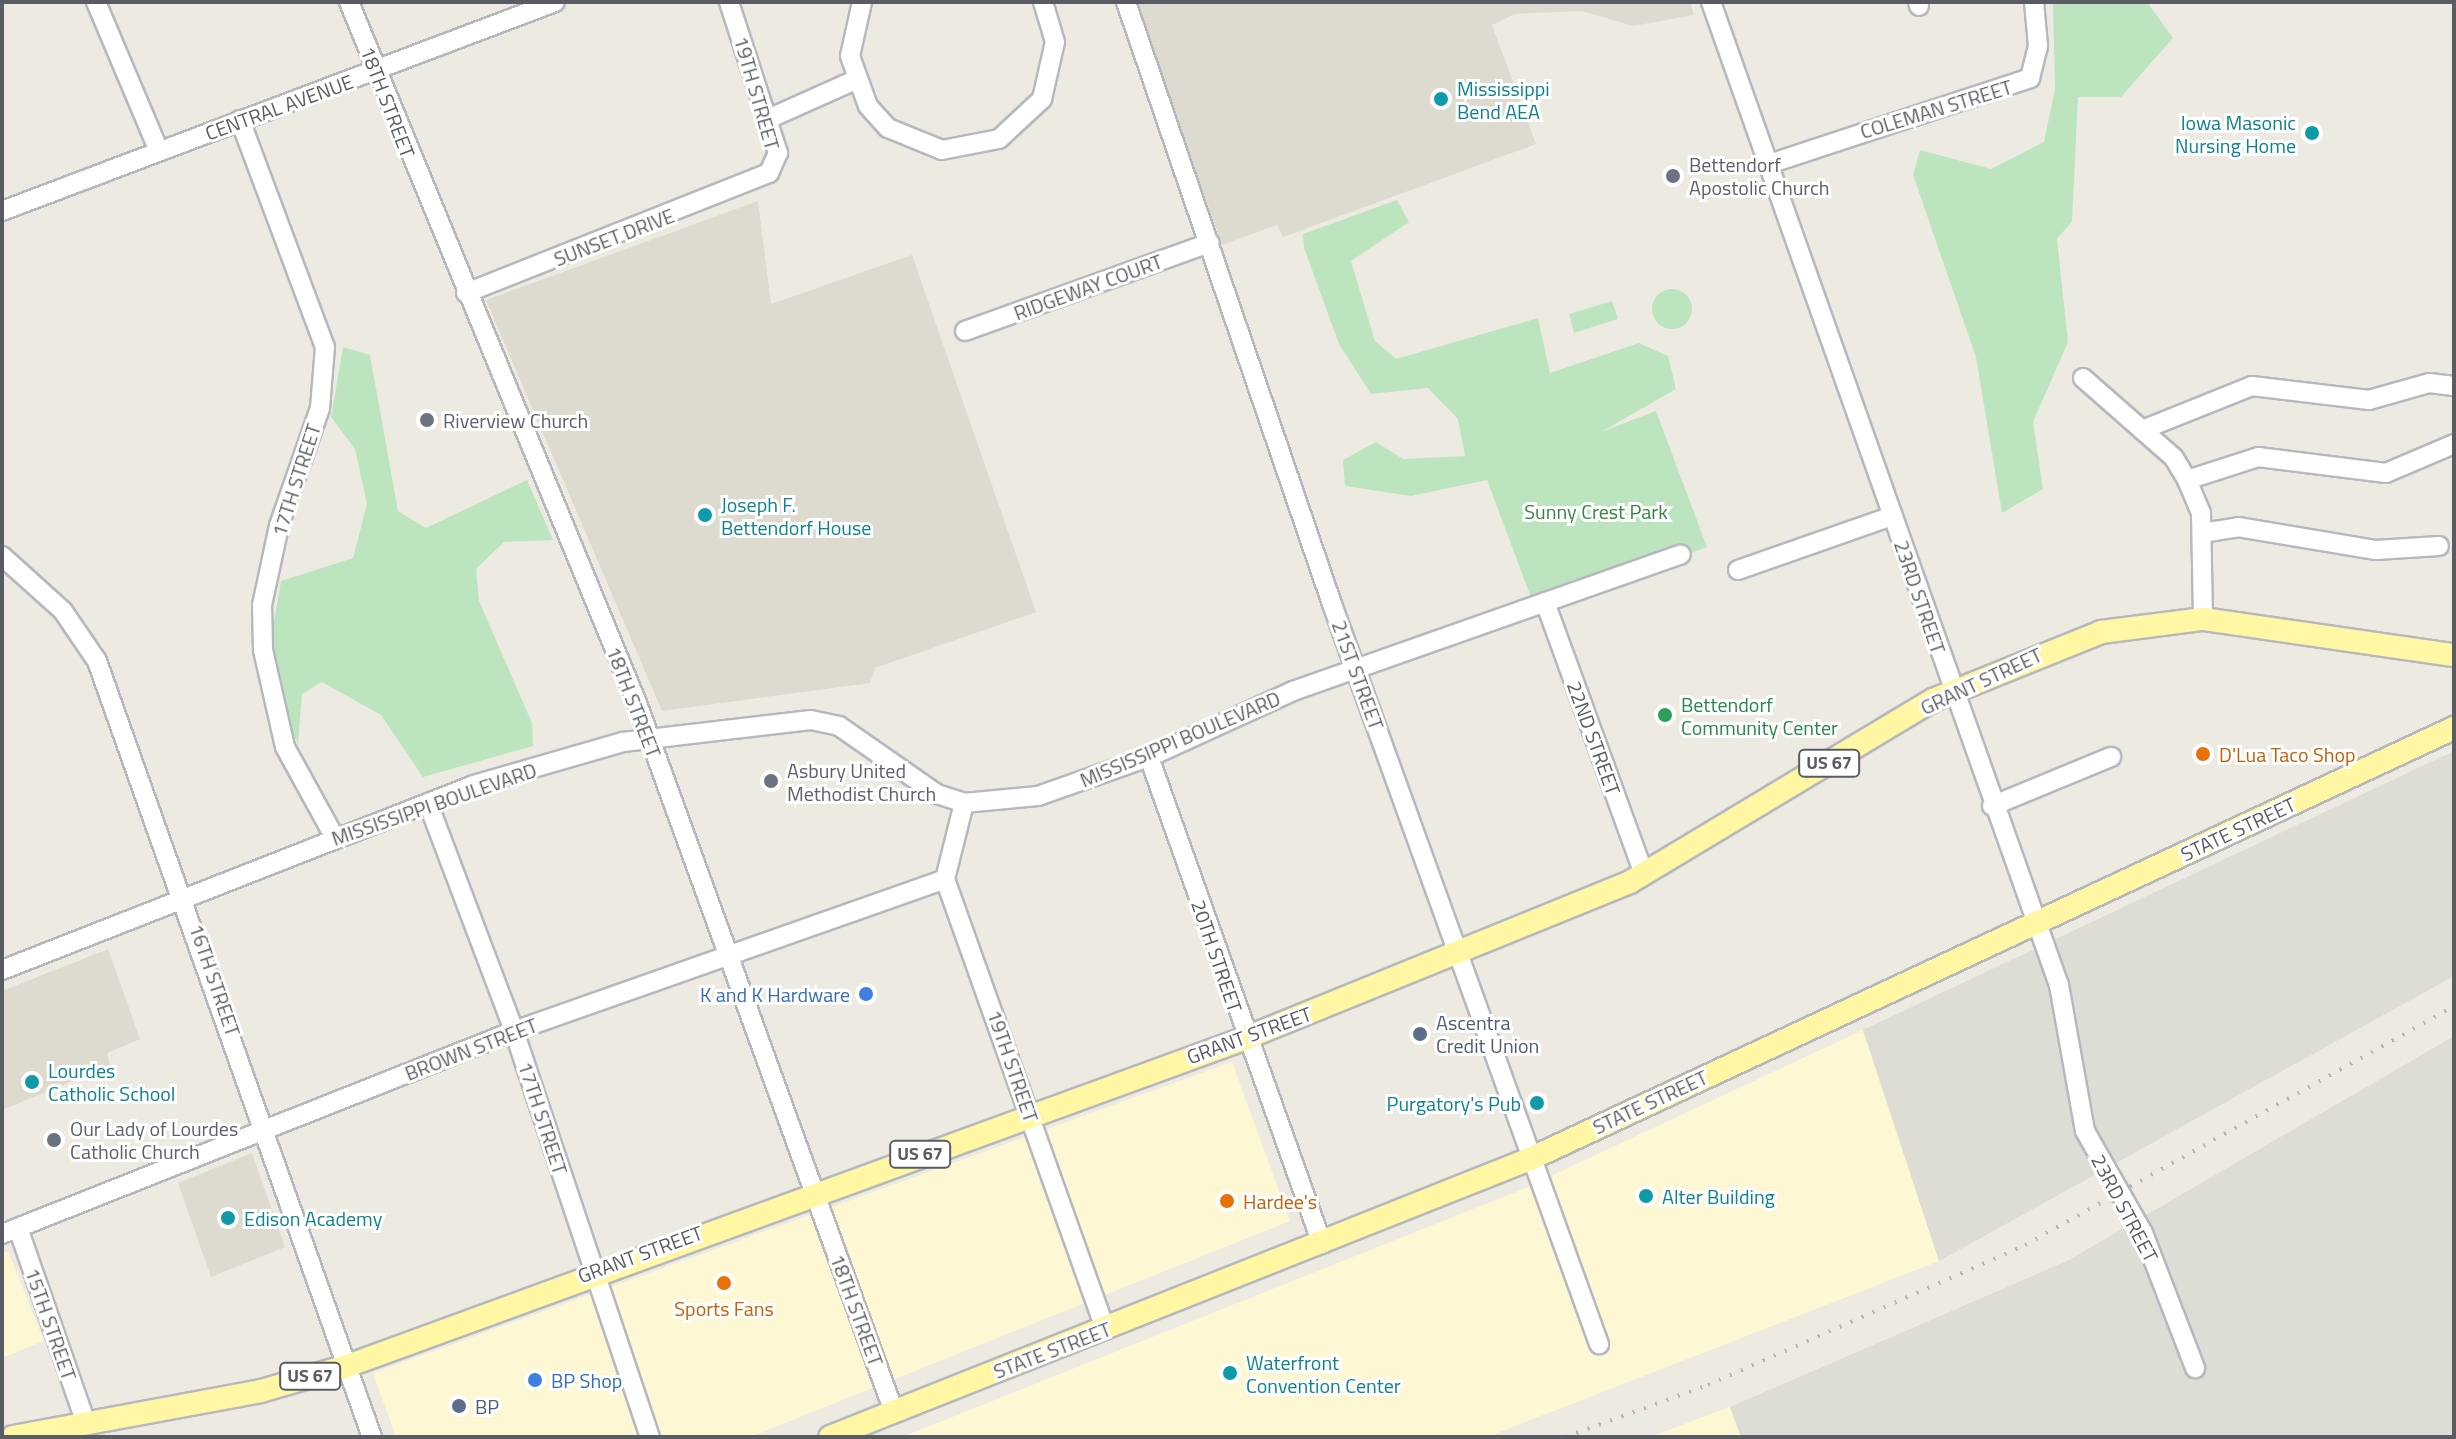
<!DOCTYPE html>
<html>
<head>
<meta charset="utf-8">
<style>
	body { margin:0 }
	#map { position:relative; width:2456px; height:1439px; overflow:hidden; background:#edebe1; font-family:"Titillium Web",sans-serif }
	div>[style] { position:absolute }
	.commercial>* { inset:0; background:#fef7d4 }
	.industrial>* { inset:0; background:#dddcd5 }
	.education>* { inset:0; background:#dddacf }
	.green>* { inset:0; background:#bce5bf }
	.round { border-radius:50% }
	.roads { filter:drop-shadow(2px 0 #b6b8be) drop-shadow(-2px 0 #b6b8be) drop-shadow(0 2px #b6b8be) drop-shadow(0 -2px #b6b8be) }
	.minor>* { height:18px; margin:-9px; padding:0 9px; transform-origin:9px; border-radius:9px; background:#fff }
	.major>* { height:22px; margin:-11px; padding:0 11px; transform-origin:11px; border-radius:11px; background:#fff7a3 }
	.rail>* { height:4px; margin-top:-2px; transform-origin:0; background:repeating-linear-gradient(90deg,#b4b5b5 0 2px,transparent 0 12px) }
	.dots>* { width:22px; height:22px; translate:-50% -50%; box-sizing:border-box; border:4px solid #fff; border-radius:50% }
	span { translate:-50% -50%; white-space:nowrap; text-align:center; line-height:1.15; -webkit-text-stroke:6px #fff; paint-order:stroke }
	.shield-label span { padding:2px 6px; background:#fff; border:2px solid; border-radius:6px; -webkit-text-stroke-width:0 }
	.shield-label { font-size:18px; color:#595c62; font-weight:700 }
	.culture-label { font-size:20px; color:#0d838f }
	.left { translate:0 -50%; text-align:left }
	.right { translate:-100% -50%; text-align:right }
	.street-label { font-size:20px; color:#595c62 }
	.worship-label { font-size:20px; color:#5b616d }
	.park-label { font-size:20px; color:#34863e }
	.leisure-label { font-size:20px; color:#27864d }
	.food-label { font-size:20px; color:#c56008 }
	.shop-label { font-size:20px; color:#366cbe }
	.service-label { font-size:20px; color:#4e5e75 }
	.frame { position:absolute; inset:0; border:4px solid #595c62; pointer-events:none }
</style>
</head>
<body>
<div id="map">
	<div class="commercial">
		<i style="clip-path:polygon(1863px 1030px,1939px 1261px,1487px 1437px,902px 1437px,1523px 1189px)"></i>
		<i style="clip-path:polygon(1232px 1062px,1290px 1221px,750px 1437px,396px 1437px,373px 1373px)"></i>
		<i style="clip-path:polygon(8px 1251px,44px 1341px,2px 1358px,2px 1254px)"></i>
		<i style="clip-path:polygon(1730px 1407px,1741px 1437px,1650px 1437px)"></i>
	</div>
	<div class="industrial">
		<i style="clip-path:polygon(2454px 751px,2454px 976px,1939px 1261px,1863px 1030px)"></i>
		<i style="clip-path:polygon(2454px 1036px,2454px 1437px,1741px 1437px,1730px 1407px,2069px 1260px)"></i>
	</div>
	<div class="education">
		<i style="clip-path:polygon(1136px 2px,1690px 2px,1694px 15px,1633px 26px,1582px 11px,1515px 14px,1492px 25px,1536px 144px,1283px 237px,1277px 225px,1222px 245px)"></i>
		<i style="clip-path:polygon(758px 201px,771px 304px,912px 255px,1036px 612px,875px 668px,870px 683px,662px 711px,486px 300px)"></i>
		<i style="clip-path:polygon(108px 949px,140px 1039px,107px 1053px,110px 1066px,2px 1110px,2px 991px)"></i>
		<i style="clip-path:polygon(252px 1153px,285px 1247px,211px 1277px,178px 1183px)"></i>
	</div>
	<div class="green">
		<i style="clip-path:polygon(2053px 2px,2147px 2px,2173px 38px,2121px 97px,2078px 97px,2072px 221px,2057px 239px,2068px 342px,2033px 422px,2043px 489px,2002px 513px,1976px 357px,1913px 175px,1920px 150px,1991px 169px,2044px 142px,2055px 89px)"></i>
		<i style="clip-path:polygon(1397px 200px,1409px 222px,1351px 261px,1375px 341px,1396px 359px,1538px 318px,1550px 373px,1639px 343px,1668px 356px,1676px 389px,1601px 432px,1656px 411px,1707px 547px,1557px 603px,1532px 600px,1487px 480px,1411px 496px,1345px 486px,1343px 460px,1376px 442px,1403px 459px,1465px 456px,1458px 419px,1428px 388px,1371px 394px,1339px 344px,1304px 248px,1303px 234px)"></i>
		<i class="round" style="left:1652px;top:289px;width:40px;height:40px"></i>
		<i style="clip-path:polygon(1612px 301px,1618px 319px,1574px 333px,1569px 314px)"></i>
		<i style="clip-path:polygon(343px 347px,370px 355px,398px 511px,426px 528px,527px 480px,553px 540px,504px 542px,476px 569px,479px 601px,532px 723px,533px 746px,423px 777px,381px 715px,322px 682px,302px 694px,298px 744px,284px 715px,271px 639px,281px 581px,353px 558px,367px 504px,355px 449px,331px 417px)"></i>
	</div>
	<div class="roads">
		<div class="minor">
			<i style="left:96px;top:2px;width:162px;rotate:67.1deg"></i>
			<i style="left:349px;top:2px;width:758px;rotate:67.67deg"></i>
			<i style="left:637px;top:703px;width:754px;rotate:70.08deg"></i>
			<i style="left:862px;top:2px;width:55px;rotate:102.5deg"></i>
			<i style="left:850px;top:56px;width:53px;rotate:70.2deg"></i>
			<i style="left:868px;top:106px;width:30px;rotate:48deg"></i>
			<i style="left:888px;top:128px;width:58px;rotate:22.2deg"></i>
			<i style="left:942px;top:150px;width:58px;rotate:-10.9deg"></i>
			<i style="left:999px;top:139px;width:59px;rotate:-42.9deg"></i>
			<i style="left:1042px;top:99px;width:58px;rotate:-77.2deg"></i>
			<i style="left:1055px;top:42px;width:42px;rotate:-106.7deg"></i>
			<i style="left:1126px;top:2px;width:636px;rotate:71.11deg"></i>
			<i style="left:1332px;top:604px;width:787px;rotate:70.16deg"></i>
			<i style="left:1711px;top:2px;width:1043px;rotate:70.51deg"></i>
			<i style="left:2059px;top:985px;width:148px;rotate:79.9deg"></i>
			<i style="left:2085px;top:1131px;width:117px;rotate:60.4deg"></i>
			<i style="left:2143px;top:1233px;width:145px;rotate:68.9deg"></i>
			<i style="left:1918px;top:2px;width:4px;rotate:76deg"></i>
			<i style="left:768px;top:119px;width:95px;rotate:-24.1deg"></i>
			<i style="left:240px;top:120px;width:242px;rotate:69.5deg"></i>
			<i style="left:325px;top:347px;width:61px;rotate:94.7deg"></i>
			<i style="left:320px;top:408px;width:125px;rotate:109.2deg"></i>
			<i style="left:279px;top:526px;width:81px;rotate:102.1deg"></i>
			<i style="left:262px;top:605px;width:45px;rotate:88.7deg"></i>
			<i style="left:263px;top:650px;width:99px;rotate:77.2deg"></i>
			<i style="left:285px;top:747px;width:104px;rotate:61.2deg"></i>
			<i style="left:1769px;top:164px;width:275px;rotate:-18.2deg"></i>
			<i style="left:2030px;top:78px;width:33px;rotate:-76deg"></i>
			<i style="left:2038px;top:46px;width:44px;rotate:-95.2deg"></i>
			<i style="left:2px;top:211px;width:591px;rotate:-20.7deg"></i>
			<i style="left:466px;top:293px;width:326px;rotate:-21.6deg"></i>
			<i style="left:769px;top:173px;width:22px;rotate:-66deg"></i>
			<i style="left:778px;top:153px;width:159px;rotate:-108deg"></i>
			<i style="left:965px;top:331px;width:260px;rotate:-19.8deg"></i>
			<i style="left:2083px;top:378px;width:121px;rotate:41.3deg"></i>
			<i style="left:2174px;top:458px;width:26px;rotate:59deg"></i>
			<i style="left:2187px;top:480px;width:36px;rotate:67deg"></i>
			<i style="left:2201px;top:513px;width:106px;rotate:88.9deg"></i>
			<i style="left:2142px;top:430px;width:118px;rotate:-21.8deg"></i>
			<i style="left:2252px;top:386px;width:118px;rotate:6.8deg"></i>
			<i style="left:2369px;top:400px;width:62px;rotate:-15.8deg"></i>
			<i style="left:2429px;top:383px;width:25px;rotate:7deg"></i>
			<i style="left:2187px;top:480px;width:75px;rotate:-17.9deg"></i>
			<i style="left:2258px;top:457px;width:129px;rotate:7.1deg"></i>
			<i style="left:2386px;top:473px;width:74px;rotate:-23.1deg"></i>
			<i style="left:2202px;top:533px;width:36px;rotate:-9deg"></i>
			<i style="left:2238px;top:527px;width:140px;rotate:9.5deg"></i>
			<i style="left:2376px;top:550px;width:63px;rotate:-3.6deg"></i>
			<i style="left:2px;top:556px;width:82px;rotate:42deg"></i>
			<i style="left:63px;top:611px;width:60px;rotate:55.8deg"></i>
			<i style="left:97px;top:661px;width:823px;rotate:70.49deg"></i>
			<i style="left:1738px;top:570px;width:163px;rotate:-19.3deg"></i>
			<i style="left:1545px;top:602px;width:289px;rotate:70deg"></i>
			<i style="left:1149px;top:757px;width:517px;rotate:70.44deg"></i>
			<i style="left:428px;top:803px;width:244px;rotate:69.3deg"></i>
			<i style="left:514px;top:1031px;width:428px;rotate:71.5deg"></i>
			<i style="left:964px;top:803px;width:78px;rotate:104deg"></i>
			<i style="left:945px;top:879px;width:478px;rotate:70.4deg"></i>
			<i style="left:1992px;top:806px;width:129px;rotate:-22.4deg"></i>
			<i style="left:2px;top:970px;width:507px;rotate:-21.4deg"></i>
			<i style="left:474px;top:785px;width:155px;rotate:-16.1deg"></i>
			<i style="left:623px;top:742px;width:189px;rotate:-6.7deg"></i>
			<i style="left:811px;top:720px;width:29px;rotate:12deg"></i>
			<i style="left:839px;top:726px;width:119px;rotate:34.8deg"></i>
			<i style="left:937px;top:794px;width:28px;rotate:18deg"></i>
			<i style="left:964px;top:803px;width:74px;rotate:-5.4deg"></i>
			<i style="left:1038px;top:796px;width:118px;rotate:-19.4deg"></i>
			<i style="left:1149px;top:757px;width:158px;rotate:-24.6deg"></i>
			<i style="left:1293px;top:691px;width:411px;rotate:-19.4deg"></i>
			<i style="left:18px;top:1228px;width:203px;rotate:70.8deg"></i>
			<i style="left:2px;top:1234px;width:551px;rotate:-21.63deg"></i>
			<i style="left:514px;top:1031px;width:457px;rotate:-19.4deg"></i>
		</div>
		<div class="major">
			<i style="left:13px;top:1437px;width:252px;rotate:-10.5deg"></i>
			<i style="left:261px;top:1391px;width:90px;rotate:-16.2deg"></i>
			<i style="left:347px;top:1366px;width:957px;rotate:-20.04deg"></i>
			<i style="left:1246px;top:1038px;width:414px;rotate:-22.1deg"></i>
			<i style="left:1630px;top:882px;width:353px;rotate:-31deg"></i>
			<i style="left:1933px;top:700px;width:181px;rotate:-22deg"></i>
			<i style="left:2101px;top:632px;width:103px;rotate:-7.3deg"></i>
			<i style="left:2203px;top:619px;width:254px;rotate:8.2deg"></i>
			<i style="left:830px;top:1437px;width:753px;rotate:-21.66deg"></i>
			<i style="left:1530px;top:1159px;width:1020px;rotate:-25.01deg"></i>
		</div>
	</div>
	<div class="rail">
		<i style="left:1565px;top:1437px;width:152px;rotate:-20deg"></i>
		<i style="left:1708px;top:1385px;width:347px;rotate:-23.8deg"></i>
		<i style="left:2025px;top:1245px;width:491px;rotate:-29.1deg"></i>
	</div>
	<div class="dots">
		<i style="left:1441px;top:99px;background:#0f9aa8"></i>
		<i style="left:2312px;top:133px;background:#0f9aa8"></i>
		<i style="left:1673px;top:176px;background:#6b7280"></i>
		<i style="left:427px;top:420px;background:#6b7280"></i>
		<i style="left:705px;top:515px;background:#0f9aa8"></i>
		<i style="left:1665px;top:715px;background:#2e9e5b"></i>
		<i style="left:2203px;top:754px;background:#e8710a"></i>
		<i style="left:771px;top:781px;background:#6b7280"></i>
		<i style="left:866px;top:994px;background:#3f7fe0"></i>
		<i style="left:1420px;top:1034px;background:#5c6f8a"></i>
		<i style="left:32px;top:1082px;background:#0f9aa8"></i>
		<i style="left:1537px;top:1103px;background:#0f9aa8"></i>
		<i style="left:54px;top:1140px;background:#6b7280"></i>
		<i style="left:1646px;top:1196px;background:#0f9aa8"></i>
		<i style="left:1227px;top:1201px;background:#e8710a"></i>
		<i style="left:228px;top:1218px;background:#0f9aa8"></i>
		<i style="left:724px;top:1283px;background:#e8710a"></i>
		<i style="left:1230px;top:1373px;background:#0f9aa8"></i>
		<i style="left:535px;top:1380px;background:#3f7fe0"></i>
		<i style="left:459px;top:1406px;background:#5c6f8a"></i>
	</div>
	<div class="shield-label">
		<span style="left:1829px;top:763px">US 67</span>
		<span style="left:920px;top:1154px">US 67</span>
		<span style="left:310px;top:1376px">US 67</span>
	</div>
	<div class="culture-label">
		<span class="left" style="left:1457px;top:100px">Mississippi<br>Bend AEA</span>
		<span class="right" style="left:2296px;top:134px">Iowa Masonic<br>Nursing Home</span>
		<span class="left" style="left:721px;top:516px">Joseph F.<br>Bettendorf House</span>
		<span class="left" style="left:48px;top:1082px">Lourdes<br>Catholic School</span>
		<span class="right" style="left:1521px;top:1103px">Purgatory's Pub</span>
		<span class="left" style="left:1662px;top:1196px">Alter Building</span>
		<span class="left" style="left:244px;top:1218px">Edison Academy</span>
		<span class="left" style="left:1246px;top:1374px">Waterfront<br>Convention Center</span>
	</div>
	<div class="street-label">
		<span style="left:757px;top:93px;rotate:74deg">19TH STREET</span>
		<span style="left:388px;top:102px;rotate:69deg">18TH STREET</span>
		<span style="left:279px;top:107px;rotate:-20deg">CENTRAL AVENUE</span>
		<span style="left:1936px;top:109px;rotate:-17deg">COLEMAN STREET</span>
		<span style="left:614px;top:237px;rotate:-21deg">SUNSET DRIVE</span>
		<span style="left:1088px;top:287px;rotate:-20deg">RIDGEWAY COURT</span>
		<span style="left:296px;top:480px;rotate:-72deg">17TH STREET</span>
		<span style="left:1920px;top:597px;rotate:71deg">23RD STREET</span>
		<span style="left:1358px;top:675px;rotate:70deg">21ST STREET</span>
		<span style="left:1981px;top:681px;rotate:-25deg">GRANT STREET</span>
		<span style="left:634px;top:702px;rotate:69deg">18TH STREET</span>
		<span style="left:1594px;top:738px;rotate:70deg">22ND STREET</span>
		<span style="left:1180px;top:739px;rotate:-23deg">MISSISSIPPI BOULEVARD</span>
		<span style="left:434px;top:804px;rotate:-19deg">MISSISSIPPI BOULEVARD</span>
		<span style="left:2238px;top:829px;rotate:-25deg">STATE STREET</span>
		<span style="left:1217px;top:956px;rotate:71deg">20TH STREET</span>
		<span style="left:215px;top:980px;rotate:71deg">16TH STREET</span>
		<span style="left:1249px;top:1035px;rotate:-20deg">GRANT STREET</span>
		<span style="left:471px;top:1049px;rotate:-21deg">BROWN STREET</span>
		<span style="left:1013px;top:1066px;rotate:71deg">19TH STREET</span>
		<span style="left:1650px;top:1102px;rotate:-25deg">STATE STREET</span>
		<span style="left:543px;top:1118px;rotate:72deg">17TH STREET</span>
		<span style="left:2125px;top:1208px;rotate:62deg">23RD STREET</span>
		<span style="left:640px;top:1254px;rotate:-20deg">GRANT STREET</span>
		<span style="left:857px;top:1310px;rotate:70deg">18TH STREET</span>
		<span style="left:51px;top:1324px;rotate:71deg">15TH STREET</span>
		<span style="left:1052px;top:1350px;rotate:-21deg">STATE STREET</span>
	</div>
	<div class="worship-label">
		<span class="left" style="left:1689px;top:176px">Bettendorf<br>Apostolic Church</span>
		<span class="left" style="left:443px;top:420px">Riverview Church</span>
		<span class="left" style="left:787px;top:782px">Asbury United<br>Methodist Church</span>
		<span class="left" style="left:70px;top:1140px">Our Lady of Lourdes<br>Catholic Church</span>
	</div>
	<div class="park-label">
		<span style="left:1596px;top:511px">Sunny Crest Park</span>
	</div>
	<div class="leisure-label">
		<span class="left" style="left:1681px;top:716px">Bettendorf<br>Community Center</span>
	</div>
	<div class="food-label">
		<span class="left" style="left:2219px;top:754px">D'Lua Taco Shop</span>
		<span class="left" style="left:1243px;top:1201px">Hardee's</span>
		<span style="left:724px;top:1308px">Sports Fans</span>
	</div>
	<div class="shop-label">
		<span class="right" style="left:850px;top:994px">K and K Hardware</span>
		<span class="left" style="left:551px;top:1380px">BP Shop</span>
	</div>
	<div class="service-label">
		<span class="left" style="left:1436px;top:1034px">Ascentra<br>Credit Union</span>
		<span class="left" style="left:475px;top:1406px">BP</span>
	</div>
	<div class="frame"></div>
</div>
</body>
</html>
